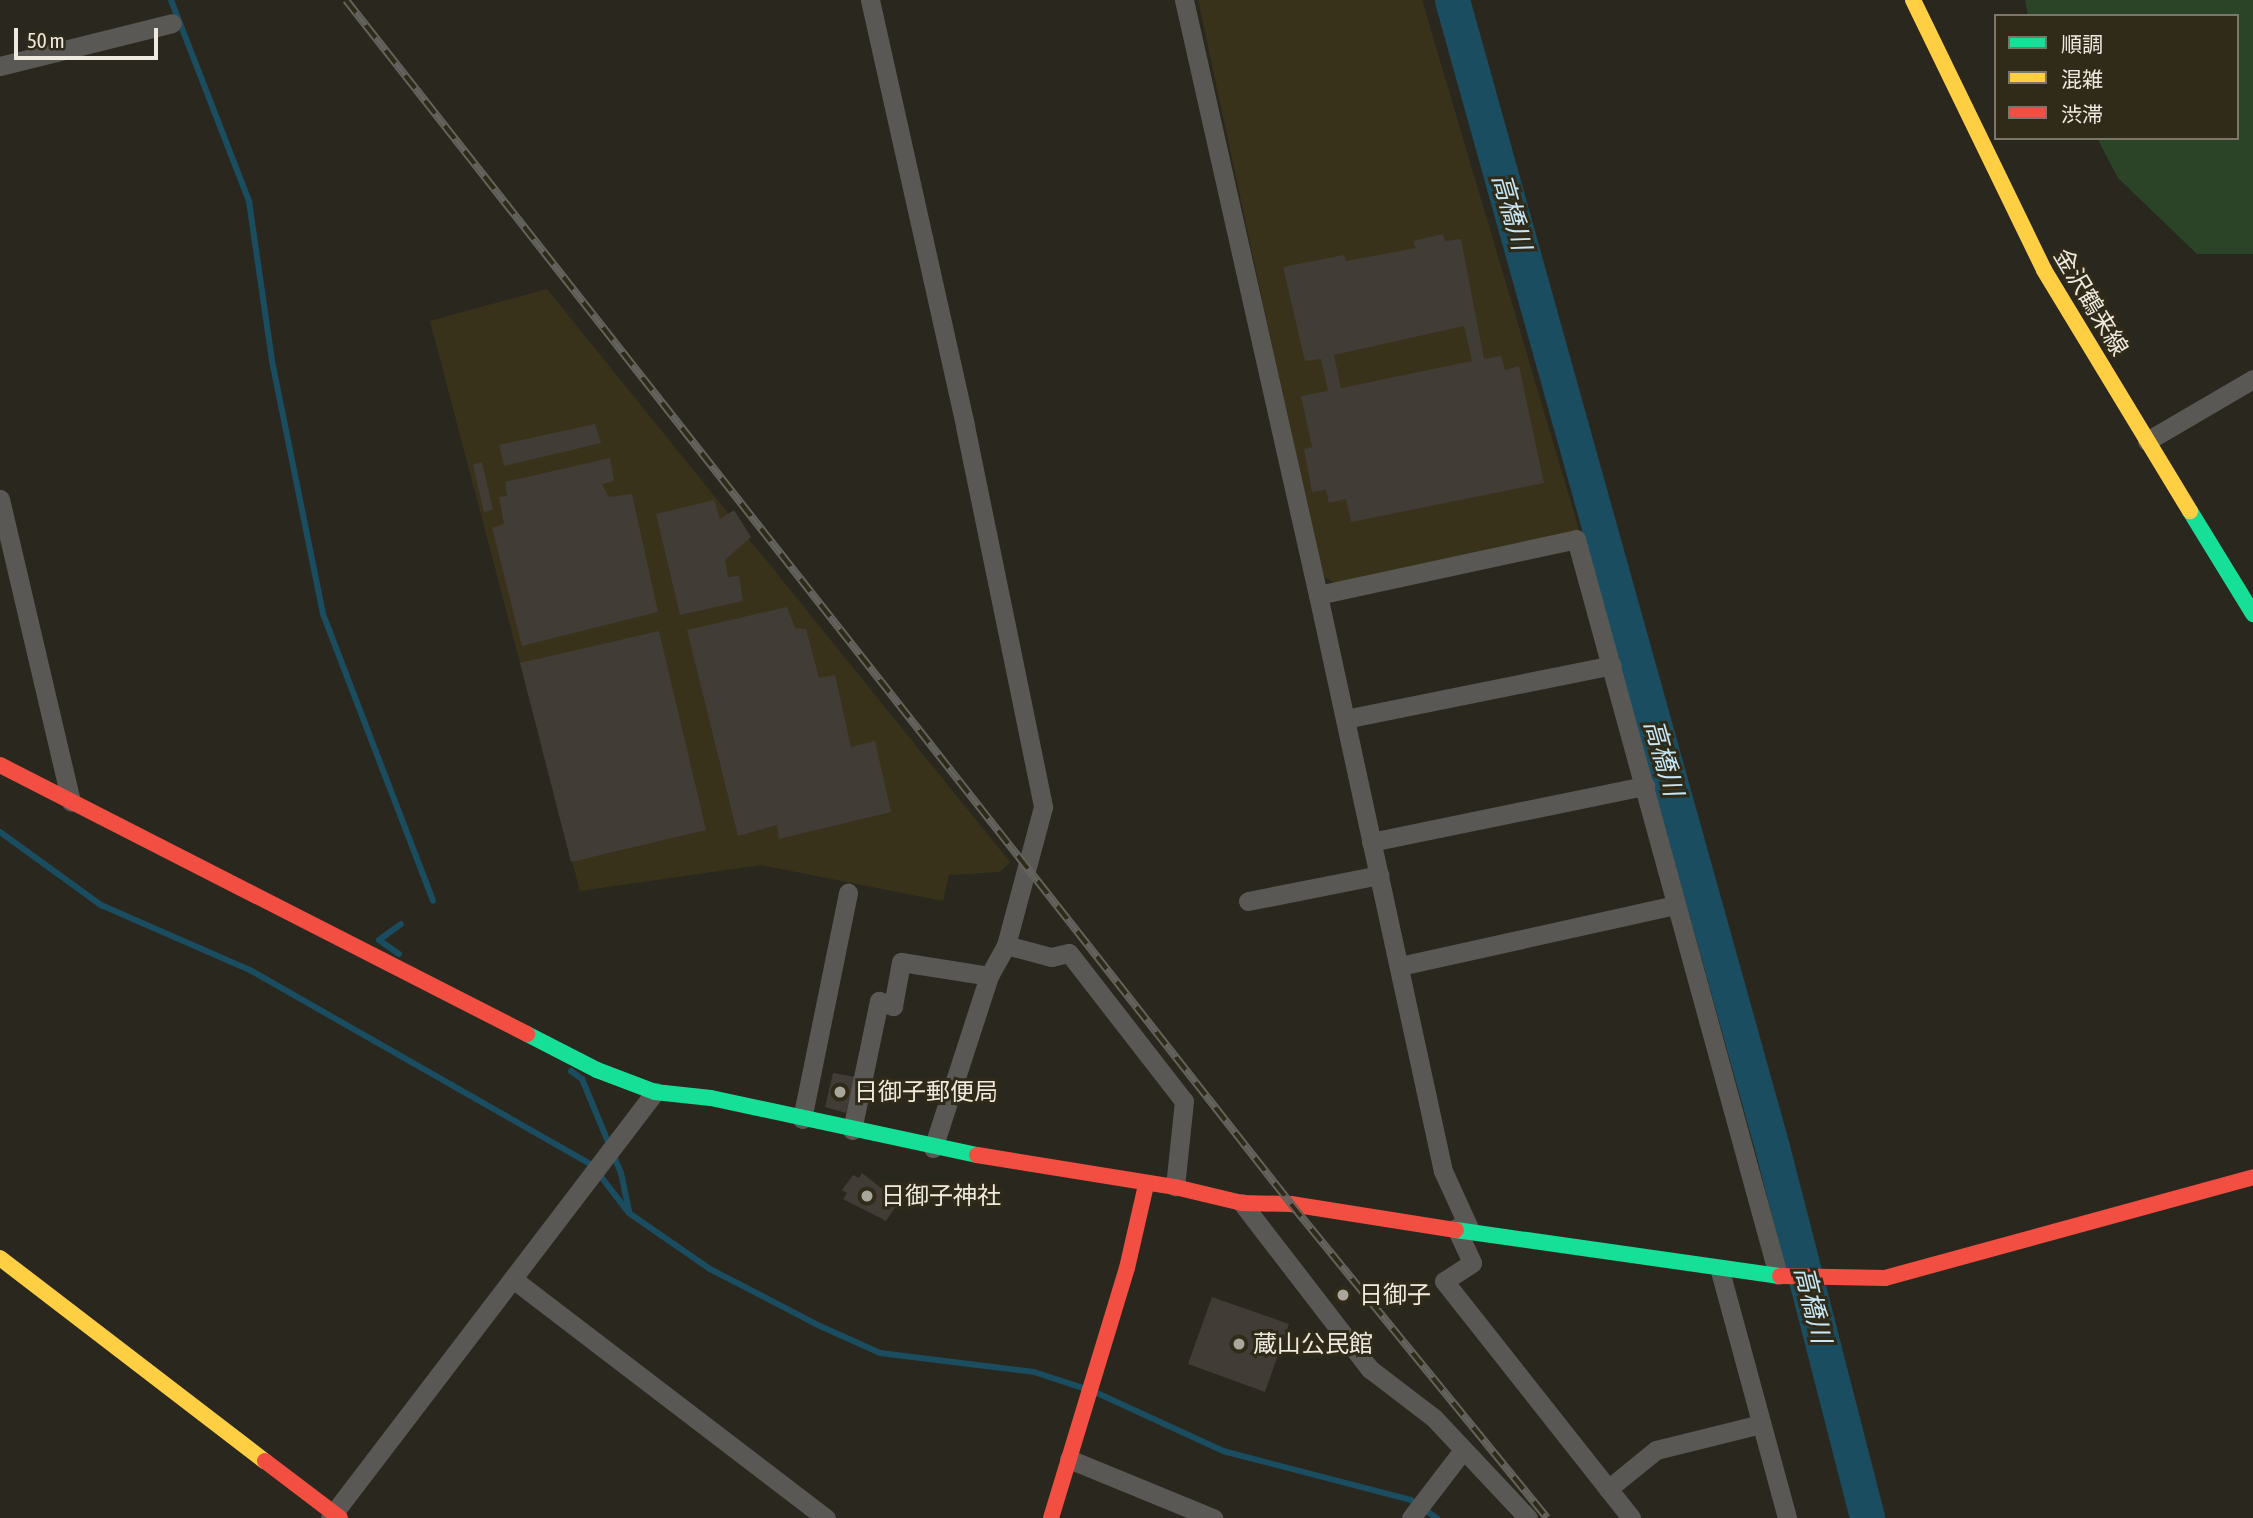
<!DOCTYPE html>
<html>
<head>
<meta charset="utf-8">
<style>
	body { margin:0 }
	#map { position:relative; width:2253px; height:1518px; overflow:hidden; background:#2a271e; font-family:"Asap Condensed","Noto Sans JP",sans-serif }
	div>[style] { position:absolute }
	.built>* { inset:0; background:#39321b }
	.green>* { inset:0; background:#2b4428 }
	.stream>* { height:6px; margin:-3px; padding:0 3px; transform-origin:3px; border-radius:3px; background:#1b4d60 }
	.river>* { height:35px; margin:-17.5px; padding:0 17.5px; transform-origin:17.5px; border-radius:17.5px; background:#1b4d60 }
	.building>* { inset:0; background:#413c35 }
	.street>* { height:19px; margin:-9.5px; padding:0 9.5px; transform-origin:9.5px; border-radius:9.5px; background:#5a5855 }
	.fast>* { height:16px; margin:-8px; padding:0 8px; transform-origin:8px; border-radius:8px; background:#16e098 }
	.slow>* { height:16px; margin:-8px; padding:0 8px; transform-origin:8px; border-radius:8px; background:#ffcf43 }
	.jam>* { height:16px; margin:-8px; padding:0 8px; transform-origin:8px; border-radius:8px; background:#f24e42 }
	.rail>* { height:8px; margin-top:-4px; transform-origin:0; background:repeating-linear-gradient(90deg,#302a18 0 16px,#63625c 0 32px); box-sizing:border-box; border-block:2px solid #63625c }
	.dots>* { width:19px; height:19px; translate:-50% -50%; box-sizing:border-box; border:4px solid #302a18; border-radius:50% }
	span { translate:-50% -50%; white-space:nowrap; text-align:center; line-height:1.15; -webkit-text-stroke:6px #302a18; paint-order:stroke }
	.street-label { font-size:24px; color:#eeeadf }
	.poi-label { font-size:24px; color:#eeeadf }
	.left { translate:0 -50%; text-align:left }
	.water-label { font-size:26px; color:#c7e7f6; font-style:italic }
	.legend { position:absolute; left:1994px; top:14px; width:245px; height:126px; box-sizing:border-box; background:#302a18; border:2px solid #7c7768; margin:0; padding:9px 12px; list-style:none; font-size:21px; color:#eeeadf }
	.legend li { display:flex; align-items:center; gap:14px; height:35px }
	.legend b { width:35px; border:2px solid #7c7768 }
	.scale { position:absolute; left:14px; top:28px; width:144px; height:32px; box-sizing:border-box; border:4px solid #eeeadf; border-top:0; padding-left:9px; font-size:21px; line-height:24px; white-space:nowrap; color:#eeeadf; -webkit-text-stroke:5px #302a18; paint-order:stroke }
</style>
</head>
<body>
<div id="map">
	<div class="built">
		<i style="clip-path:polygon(1198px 0,1422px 0,1580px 533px,1336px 584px,1321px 575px)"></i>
		<i style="clip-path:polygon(547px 289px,1010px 862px,1000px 872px,949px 875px,943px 901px,761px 865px,580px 891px,430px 321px)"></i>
	</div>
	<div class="green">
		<i style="clip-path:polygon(2025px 0,2253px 0,2253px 254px,2197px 254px,2118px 178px,2097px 138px,2237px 138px,2237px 16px,2028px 16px)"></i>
	</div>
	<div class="stream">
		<i style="left:171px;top:0;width:216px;rotate:68.8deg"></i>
		<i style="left:249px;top:201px;width:162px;rotate:81.8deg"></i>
		<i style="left:272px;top:361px;width:258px;rotate:78.6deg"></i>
		<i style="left:323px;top:614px;width:307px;rotate:69deg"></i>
		<i style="left:0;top:832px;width:125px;rotate:35.9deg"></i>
		<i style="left:101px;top:905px;width:163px;rotate:23.6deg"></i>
		<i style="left:250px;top:970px;width:394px;rotate:29.7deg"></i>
		<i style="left:592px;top:1165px;width:61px;rotate:52.4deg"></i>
		<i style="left:629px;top:1213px;width:98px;rotate:34.7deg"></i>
		<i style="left:710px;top:1269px;width:124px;rotate:27.4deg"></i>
		<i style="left:820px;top:1326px;width:66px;rotate:24.2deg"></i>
		<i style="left:880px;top:1353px;width:155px;rotate:7deg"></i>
		<i style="left:1034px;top:1372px;width:52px;rotate:18.1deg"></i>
		<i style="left:399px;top:954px;width:24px;rotate:-145deg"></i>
		<i style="left:379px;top:940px;width:27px;rotate:-36deg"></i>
		<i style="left:571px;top:1071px;width:14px;rotate:36deg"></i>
		<i style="left:582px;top:1079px;width:102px;rotate:67.5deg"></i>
		<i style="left:621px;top:1173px;width:39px;rotate:78deg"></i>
		<i style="left:1097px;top:1393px;width:139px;rotate:24.7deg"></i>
		<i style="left:1223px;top:1451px;width:194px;rotate:14.6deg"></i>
		<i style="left:1411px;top:1500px;width:32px;rotate:35deg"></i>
	</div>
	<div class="river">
		<i style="left:1452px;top:0;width:1191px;rotate:74.41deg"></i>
		<i style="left:1772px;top:1147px;width:383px;rotate:75.6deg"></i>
	</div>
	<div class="building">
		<i style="clip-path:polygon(evenodd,1443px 234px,1445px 241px,1461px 239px,1484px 359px,1501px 356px,1505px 370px,1519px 366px,1544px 483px,1351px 522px,1346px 499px,1329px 503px,1326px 490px,1312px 492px,1304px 449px,1312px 447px,1301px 396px,1328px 391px,1321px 359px,1305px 361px,1283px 267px,1344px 255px,1346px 261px,1416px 248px,1413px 241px,1443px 234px,1464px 326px,1472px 361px,1341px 388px,1334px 355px,1464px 326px)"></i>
		<i style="clip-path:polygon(595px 424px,601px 443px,504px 466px,499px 445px)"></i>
		<i style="clip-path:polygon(610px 458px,614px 481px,602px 484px,609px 497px,632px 494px,658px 612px,522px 646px,492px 528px,504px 524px,499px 497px,507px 496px,505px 482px)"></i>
		<i style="clip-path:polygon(482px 462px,493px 510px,484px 512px,473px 465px)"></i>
		<i style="clip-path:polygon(714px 500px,720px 519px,734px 510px,751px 537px,725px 560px,728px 577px,739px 576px,743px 601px,680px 615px,656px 514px)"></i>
		<i style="clip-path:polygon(787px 607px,795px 628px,806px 629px,819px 678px,835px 675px,851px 747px,875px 741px,891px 812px,779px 839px,777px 825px,738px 836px,687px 630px)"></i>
		<i style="clip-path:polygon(659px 631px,706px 830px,571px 862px,520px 663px)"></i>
		<i style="clip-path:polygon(833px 1073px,855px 1077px,846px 1113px,825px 1107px)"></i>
		<i style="clip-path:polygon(862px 1173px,899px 1202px,886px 1221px,843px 1199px,847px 1193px,842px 1190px,853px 1175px,859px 1178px)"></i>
		<i style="clip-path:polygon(1212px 1297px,1289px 1324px,1265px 1392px,1188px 1364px)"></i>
	</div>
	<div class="street">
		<i style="left:870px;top:0;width:436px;rotate:77.4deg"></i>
		<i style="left:965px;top:426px;width:389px;rotate:78.4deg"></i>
		<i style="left:1043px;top:807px;width:143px;rotate:105deg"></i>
		<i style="left:1184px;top:0;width:610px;rotate:77.31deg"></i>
		<i style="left:1318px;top:595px;width:264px;rotate:-12.2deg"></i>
		<i style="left:1576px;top:539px;width:763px;rotate:74.65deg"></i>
		<i style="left:0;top:66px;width:177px;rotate:-14deg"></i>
		<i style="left:2147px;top:441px;width:123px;rotate:-30.3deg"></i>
		<i style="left:0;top:499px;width:311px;rotate:76.8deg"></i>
		<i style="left:1318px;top:595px;width:589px;rotate:77.76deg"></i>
		<i style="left:1443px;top:1171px;width:65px;rotate:65.4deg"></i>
		<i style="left:1345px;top:719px;width:272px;rotate:-11.4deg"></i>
		<i style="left:1371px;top:842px;width:280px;rotate:-11.6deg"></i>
		<i style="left:1248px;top:901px;width:134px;rotate:-11.2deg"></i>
		<i style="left:1400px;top:966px;width:283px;rotate:-12.5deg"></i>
		<i style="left:989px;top:976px;width:35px;rotate:-61deg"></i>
		<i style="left:1006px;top:945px;width:47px;rotate:14.9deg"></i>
		<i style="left:1051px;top:957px;width:18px;rotate:-13deg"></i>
		<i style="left:1069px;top:953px;width:187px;rotate:52.2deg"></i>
		<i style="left:1184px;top:1101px;width:86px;rotate:96deg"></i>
		<i style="left:802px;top:1119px;width:231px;rotate:-78.5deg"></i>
		<i style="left:852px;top:1130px;width:132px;rotate:-78.2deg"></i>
		<i style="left:879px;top:1001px;width:15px;rotate:20deg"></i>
		<i style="left:893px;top:1006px;width:45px;rotate:-79.7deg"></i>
		<i style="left:901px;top:962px;width:89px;rotate:9deg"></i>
		<i style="left:989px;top:976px;width:181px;rotate:108deg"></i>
		<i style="left:1242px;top:1203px;width:210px;rotate:52.4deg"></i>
		<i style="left:1370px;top:1369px;width:81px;rotate:37.4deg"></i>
		<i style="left:1434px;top:1418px;width:137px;rotate:46.8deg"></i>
		<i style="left:1456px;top:1228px;width:38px;rotate:65deg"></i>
		<i style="left:1472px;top:1263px;width:33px;rotate:147deg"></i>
		<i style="left:1444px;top:1281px;width:302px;rotate:51.7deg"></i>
		<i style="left:1720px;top:1271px;width:256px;rotate:74.8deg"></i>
		<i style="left:513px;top:1279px;width:394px;rotate:37.4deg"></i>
		<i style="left:1069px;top:1459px;width:156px;rotate:22.3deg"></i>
		<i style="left:1608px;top:1489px;width:62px;rotate:-39.1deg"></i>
		<i style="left:1656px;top:1450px;width:108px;rotate:-13.9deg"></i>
		<i style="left:330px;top:1518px;width:536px;rotate:-52.66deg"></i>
		<i style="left:1411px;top:1518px;width:86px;rotate:-52.6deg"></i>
	</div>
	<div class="fast">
		<i style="left:2190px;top:511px;width:121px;rotate:58.5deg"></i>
		<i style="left:527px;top:1034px;width:79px;rotate:27.2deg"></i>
		<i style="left:597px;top:1070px;width:62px;rotate:20.8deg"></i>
		<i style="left:655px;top:1092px;width:56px;rotate:6.1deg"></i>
		<i style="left:711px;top:1098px;width:272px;rotate:12.1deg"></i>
		<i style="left:1456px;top:1230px;width:327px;rotate:8.1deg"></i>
	</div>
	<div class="slow">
		<i style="left:1913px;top:0;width:300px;rotate:64.1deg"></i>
		<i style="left:2044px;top:270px;width:282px;rotate:58.8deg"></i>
		<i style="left:0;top:1258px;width:334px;rotate:37.5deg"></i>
	</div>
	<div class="jam">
		<i style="left:0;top:765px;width:592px;rotate:27.04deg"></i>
		<i style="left:977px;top:1155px;width:201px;rotate:9.2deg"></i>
		<i style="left:1175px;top:1187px;width:69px;rotate:13.4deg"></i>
		<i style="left:1242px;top:1203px;width:49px;rotate:1.2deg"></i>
		<i style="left:1291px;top:1204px;width:167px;rotate:9deg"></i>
		<i style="left:1780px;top:1276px;width:105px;rotate:1.1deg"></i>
		<i style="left:1885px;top:1278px;width:382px;rotate:-15.3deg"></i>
		<i style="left:265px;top:1461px;width:94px;rotate:37.2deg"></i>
		<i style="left:1051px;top:1518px;width:261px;rotate:-73.1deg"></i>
		<i style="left:1127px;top:1268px;width:85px;rotate:-77.1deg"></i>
	</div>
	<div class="rail">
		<i style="left:346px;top:0;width:1531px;rotate:51.87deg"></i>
		<i style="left:1291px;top:1204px;width:405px;rotate:50.8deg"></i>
	</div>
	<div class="dots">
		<i style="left:840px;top:1092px;background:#a9a69b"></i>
		<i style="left:867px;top:1196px;background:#a9a69b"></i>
		<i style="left:1343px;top:1295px;background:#a9a69b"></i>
		<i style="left:1239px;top:1344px;background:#a9a69b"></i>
	</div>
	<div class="street-label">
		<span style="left:2091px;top:302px;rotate:59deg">金沢鶴来線</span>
	</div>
	<div class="poi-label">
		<span class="left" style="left:854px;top:1092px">日御子郵便局</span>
		<span class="left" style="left:881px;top:1196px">日御子神社</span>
		<span class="left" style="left:1359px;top:1295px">日御子</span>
		<span class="left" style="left:1253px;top:1344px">蔵山公民館</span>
	</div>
	<div class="water-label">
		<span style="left:1511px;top:212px;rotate:74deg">高橋川</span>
		<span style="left:1663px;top:758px;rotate:74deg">高橋川</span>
		<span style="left:1812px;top:1305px;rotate:76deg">高橋川</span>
	</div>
	<ul class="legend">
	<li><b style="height:9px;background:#16e098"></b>順調</li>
	<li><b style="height:9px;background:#ffcf43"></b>混雑</li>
	<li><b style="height:9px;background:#f24e42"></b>渋滞</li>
	</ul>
	<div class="scale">50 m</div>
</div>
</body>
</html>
